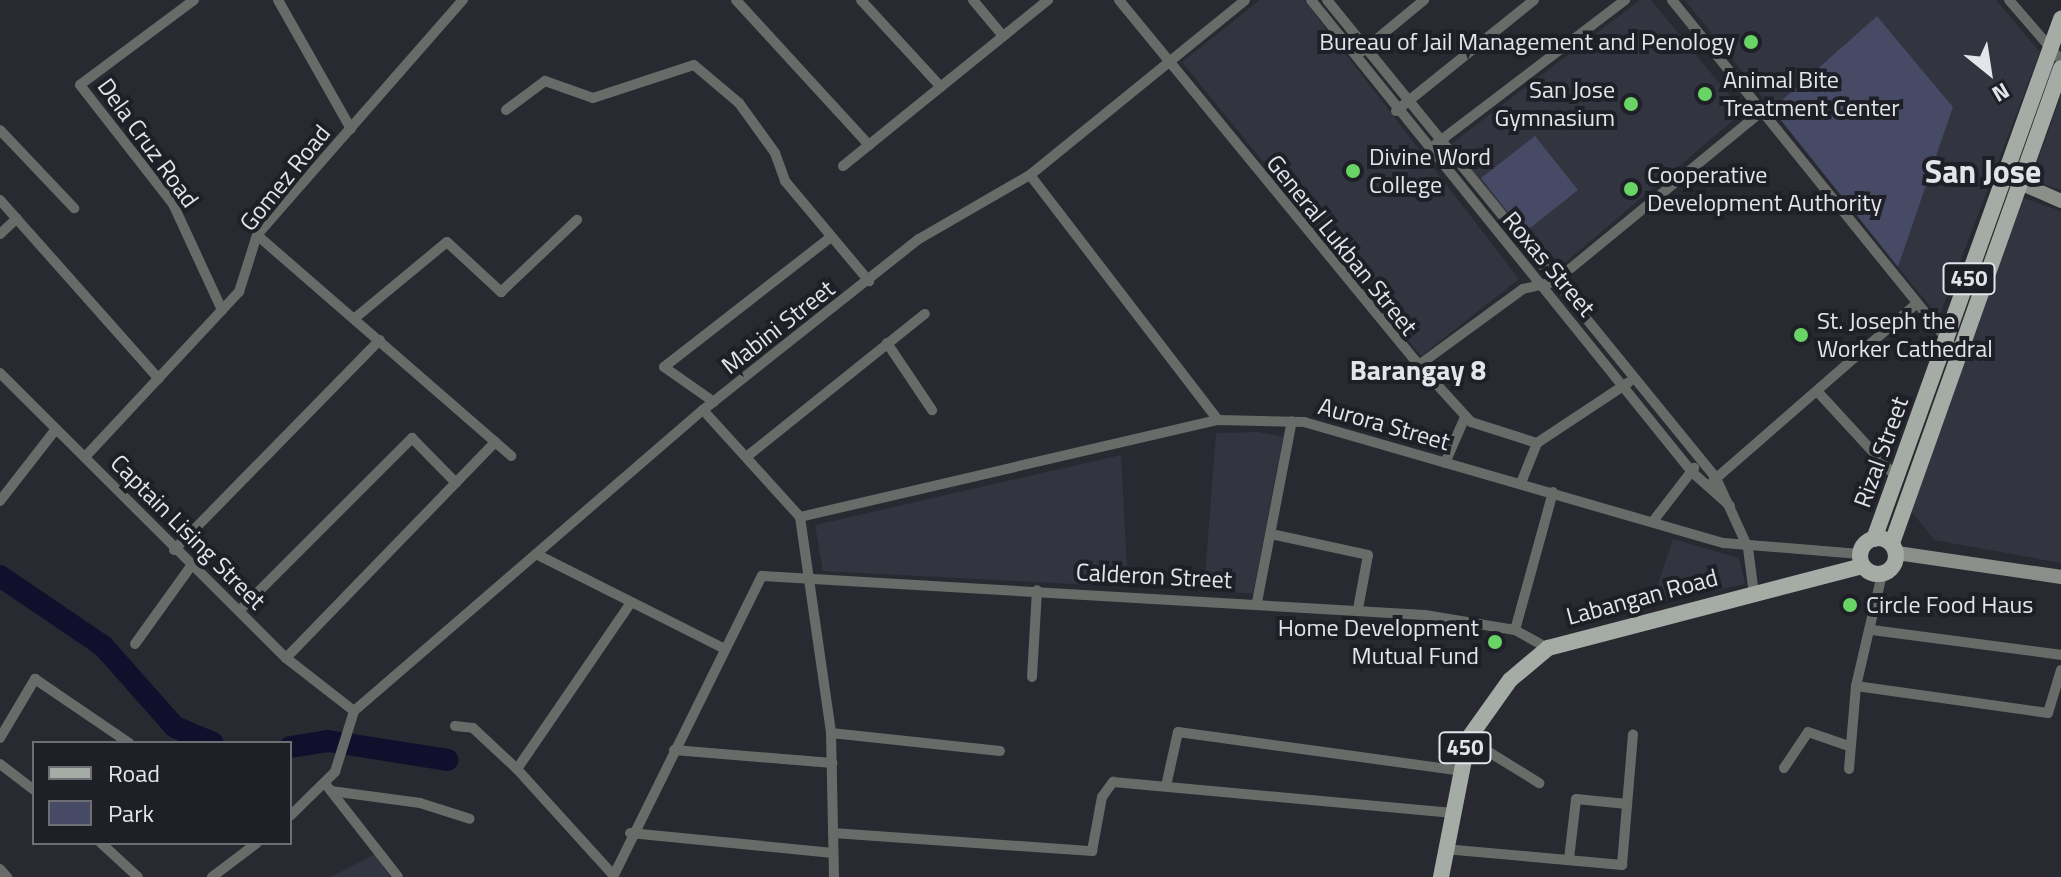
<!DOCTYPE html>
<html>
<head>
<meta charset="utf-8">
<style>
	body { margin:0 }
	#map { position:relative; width:2061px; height:877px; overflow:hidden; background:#282931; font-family:"Titillium Web",sans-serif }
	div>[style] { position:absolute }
	.built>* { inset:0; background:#323440 }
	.green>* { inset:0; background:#474a64 }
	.river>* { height:22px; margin:-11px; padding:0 11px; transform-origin:11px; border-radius:11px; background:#10102d }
	.street>* { height:10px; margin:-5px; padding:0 5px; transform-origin:5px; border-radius:5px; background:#686b68 }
	.secondary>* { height:14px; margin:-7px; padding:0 7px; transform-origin:7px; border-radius:7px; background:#8a8f8a }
	.primary>* { height:16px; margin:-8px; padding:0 8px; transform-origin:8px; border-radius:8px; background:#a5aba5 }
	.primary>.ring { margin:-8px; padding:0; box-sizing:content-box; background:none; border:16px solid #a5aba5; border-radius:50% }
	.dots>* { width:22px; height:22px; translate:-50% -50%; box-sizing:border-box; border:4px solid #1f2027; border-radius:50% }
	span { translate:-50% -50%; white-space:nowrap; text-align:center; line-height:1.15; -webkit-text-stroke:8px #1f2027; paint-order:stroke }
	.shield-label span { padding:2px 6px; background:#1f2027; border:2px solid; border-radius:6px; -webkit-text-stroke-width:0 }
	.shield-label { font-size:22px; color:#e4e5ea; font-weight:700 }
	.poi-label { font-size:24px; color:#e4e5ea }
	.right { translate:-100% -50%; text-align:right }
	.left { translate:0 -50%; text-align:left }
	.street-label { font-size:24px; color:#e4e5ea }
	.quarter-label { font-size:28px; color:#e4e5ea; font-weight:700 }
	.district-label { font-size:32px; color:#e4e5ea; font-weight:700 }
	.legend { position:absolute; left:32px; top:741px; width:260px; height:104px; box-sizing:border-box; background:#1f2027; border:2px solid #6e6f75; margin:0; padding:10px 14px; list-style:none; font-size:24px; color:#e4e5ea }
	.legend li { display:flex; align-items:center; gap:16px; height:40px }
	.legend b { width:40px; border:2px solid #6e6f75 }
	.north { position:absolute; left:1949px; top:32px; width:80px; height:80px; -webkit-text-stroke:6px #1f2027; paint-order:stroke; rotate:150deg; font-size:22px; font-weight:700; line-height:32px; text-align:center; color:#e4e5ea }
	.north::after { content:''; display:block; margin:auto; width:28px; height:36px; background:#e4e5ea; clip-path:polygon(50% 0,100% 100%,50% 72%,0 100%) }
</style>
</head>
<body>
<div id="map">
	<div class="built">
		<i style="clip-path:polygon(1260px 0,1304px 0,1519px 279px,1421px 356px,1182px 62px)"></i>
		<i style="clip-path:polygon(1640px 0,1651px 0,1743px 112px,1555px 271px,1447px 147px)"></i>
		<i style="clip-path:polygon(1685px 0,1996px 0,2040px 52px,1939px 317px,1898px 267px,1953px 107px,1877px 16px,1772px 109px)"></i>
		<i style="clip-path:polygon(2061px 95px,2061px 190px,2031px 180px)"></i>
		<i style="clip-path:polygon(2020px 197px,2061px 211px,2061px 563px,1934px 540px,1911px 511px)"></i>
		<i style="clip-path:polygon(1259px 432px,1283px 437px,1253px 594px,1204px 589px,1216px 433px)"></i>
		<i style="clip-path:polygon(1121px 455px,1128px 587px,823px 571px,815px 525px)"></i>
		<i style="clip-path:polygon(1673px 539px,1739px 558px,1745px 584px,1651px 605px)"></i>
		<i style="clip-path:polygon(375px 854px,390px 877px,331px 877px)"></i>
	</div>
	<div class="green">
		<i style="clip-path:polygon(1877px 16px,1953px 107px,1898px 267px,1772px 109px)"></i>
		<i style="clip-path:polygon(1535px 136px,1578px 190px,1524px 233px,1481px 178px)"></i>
	</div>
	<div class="river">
		<i style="left:0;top:576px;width:125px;rotate:34.2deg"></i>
		<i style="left:103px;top:646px;width:108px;rotate:48.4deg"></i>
		<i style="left:175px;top:727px;width:41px;rotate:22.8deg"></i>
		<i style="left:290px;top:747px;width:38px;rotate:-9deg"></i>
		<i style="left:328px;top:741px;width:121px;rotate:9deg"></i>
	</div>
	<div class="street">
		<i style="left:194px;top:0;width:142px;rotate:143.3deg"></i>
		<i style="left:80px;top:85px;width:151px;rotate:52deg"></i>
		<i style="left:173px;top:204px;width:117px;rotate:65.2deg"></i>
		<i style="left:278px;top:0;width:148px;rotate:60.5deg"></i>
		<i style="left:736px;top:0;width:197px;rotate:47.5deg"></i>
		<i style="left:861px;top:0;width:118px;rotate:47.4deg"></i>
		<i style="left:973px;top:0;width:47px;rotate:50.2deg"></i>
		<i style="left:1119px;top:0;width:472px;rotate:50.6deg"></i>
		<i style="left:1419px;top:365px;width:129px;rotate:-36.2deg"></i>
		<i style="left:1523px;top:289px;width:32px;rotate:-13deg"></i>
		<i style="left:1554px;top:282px;width:268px;rotate:-39.4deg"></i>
		<i style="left:1311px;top:0;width:607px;rotate:51.09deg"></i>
		<i style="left:1692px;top:472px;width:51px;rotate:41.8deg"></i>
		<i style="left:1327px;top:0;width:616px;rotate:50.86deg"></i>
		<i style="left:1716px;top:478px;width:77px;rotate:65.4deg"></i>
		<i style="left:1748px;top:548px;width:46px;rotate:82.6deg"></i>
		<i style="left:1672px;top:0;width:458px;rotate:51deg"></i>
		<i style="left:2009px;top:0;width:79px;rotate:49.1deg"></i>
		<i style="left:1361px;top:52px;width:82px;rotate:-39.5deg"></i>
		<i style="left:506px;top:110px;width:49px;rotate:-36.6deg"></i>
		<i style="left:545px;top:81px;width:51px;rotate:19.5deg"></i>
		<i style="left:593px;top:98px;width:106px;rotate:-18.1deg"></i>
		<i style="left:694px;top:65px;width:59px;rotate:40.2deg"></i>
		<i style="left:739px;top:103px;width:62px;rotate:54.2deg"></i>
		<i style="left:775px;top:153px;width:30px;rotate:70deg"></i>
		<i style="left:785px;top:181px;width:131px;rotate:50deg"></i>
		<i style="left:1396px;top:111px;width:177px;rotate:-38.8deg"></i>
		<i style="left:0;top:130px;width:108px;rotate:46.5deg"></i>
		<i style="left:1436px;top:144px;width:238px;rotate:-37.3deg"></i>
		<i style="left:843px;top:166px;width:264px;rotate:-39deg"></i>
		<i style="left:1030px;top:175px;width:309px;rotate:52.5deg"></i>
		<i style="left:0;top:200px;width:239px;rotate:48.4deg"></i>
		<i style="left:0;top:234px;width:23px;rotate:-43deg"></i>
		<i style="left:257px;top:235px;width:337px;rotate:41deg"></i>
		<i style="left:355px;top:318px;width:119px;rotate:-39.6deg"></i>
		<i style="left:447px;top:242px;width:74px;rotate:42.8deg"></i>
		<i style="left:501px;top:292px;width:105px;rotate:-43.5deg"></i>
		<i style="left:887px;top:343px;width:81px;rotate:56.1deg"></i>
		<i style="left:1419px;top:365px;width:77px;rotate:47.6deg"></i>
		<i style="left:1471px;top:422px;width:69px;rotate:17.7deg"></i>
		<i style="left:0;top:373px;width:404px;rotate:44.9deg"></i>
		<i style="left:286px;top:658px;width:86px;rotate:37.9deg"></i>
		<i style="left:1817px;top:391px;width:118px;rotate:47.4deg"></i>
		<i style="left:714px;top:402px;width:61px;rotate:-145deg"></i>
		<i style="left:664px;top:367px;width:212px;rotate:-37.9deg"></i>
		<i style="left:703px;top:410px;width:144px;rotate:47.8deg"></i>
		<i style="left:800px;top:517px;width:218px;rotate:81.8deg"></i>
		<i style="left:831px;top:733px;width:144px;rotate:88.8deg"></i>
		<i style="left:750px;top:454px;width:224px;rotate:-38.7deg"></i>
		<i style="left:85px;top:457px;width:226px;rotate:-47deg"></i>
		<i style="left:239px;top:292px;width:60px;rotate:-72.5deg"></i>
		<i style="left:257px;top:235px;width:313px;rotate:-48.8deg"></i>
		<i style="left:1445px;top:463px;width:50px;rotate:-66.5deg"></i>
		<i style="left:1713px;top:481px;width:269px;rotate:-41.1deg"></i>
		<i style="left:1521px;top:483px;width:43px;rotate:-68.2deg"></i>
		<i style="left:1537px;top:443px;width:110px;rotate:-33.5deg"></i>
		<i style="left:0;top:501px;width:91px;rotate:-52.1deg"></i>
		<i style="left:800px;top:517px;width:429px;rotate:-13.1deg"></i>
		<i style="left:1218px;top:420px;width:86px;rotate:1.3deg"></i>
		<i style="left:1304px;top:422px;width:437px;rotate:16.1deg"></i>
		<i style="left:1724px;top:543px;width:136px;rotate:4.6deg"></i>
		<i style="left:1654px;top:520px;width:66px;rotate:-52.4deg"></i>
		<i style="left:1271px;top:534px;width:99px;rotate:12.2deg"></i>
		<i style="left:1368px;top:555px;width:55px;rotate:100.5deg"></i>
		<i style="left:174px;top:550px;width:294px;rotate:-45.6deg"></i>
		<i style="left:536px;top:554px;width:209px;rotate:26.7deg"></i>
		<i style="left:1257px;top:602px;width:184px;rotate:-79.1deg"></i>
		<i style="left:239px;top:611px;width:245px;rotate:-45deg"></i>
		<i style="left:412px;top:438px;width:63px;rotate:45.6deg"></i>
		<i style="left:1515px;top:630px;width:143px;rotate:-74.6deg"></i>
		<i style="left:1872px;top:630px;width:191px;rotate:7.5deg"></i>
		<i style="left:135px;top:644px;width:96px;rotate:-54.3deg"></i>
		<i style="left:286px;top:658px;width:301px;rotate:-45.9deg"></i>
		<i style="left:1032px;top:677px;width:87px;rotate:-86.7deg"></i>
		<i style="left:1856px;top:686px;width:194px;rotate:8deg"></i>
		<i style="left:2048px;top:713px;width:45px;rotate:-73.2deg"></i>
		<i style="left:354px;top:711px;width:461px;rotate:-40.8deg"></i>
		<i style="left:703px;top:410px;width:275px;rotate:-38.4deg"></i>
		<i style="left:919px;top:239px;width:128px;rotate:-30deg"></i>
		<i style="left:1030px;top:175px;width:277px;rotate:-39.1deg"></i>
		<i style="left:455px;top:726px;width:18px;rotate:6deg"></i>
		<i style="left:473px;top:728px;width:60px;rotate:43deg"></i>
		<i style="left:517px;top:769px;width:143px;rotate:47.8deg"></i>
		<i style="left:831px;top:733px;width:170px;rotate:6.1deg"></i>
		<i style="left:0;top:738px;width:69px;rotate:-59.3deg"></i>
		<i style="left:35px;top:679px;width:114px;rotate:34.2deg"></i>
		<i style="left:1468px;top:739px;width:84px;rotate:31.8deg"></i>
		<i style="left:674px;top:750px;width:159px;rotate:4.7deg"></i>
		<i style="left:0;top:764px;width:43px;rotate:37.4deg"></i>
		<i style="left:1784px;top:768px;width:43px;rotate:-56.3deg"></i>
		<i style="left:1808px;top:732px;width:43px;rotate:18.9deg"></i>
		<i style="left:517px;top:769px;width:200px;rotate:-55.6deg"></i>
		<i style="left:1849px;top:769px;width:83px;rotate:-85.2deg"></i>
		<i style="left:1856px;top:686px;width:115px;rotate:-76.9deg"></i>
		<i style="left:327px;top:786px;width:115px;rotate:52deg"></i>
		<i style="left:1166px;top:786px;width:55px;rotate:-77.5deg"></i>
		<i style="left:1178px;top:732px;width:282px;rotate:7.8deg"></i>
		<i style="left:331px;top:791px;width:90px;rotate:7.7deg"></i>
		<i style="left:420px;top:803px;width:52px;rotate:17.7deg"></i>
		<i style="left:290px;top:816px;width:63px;rotate:-44.4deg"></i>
		<i style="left:335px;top:772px;width:64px;rotate:-72.7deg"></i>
		<i style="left:630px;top:833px;width:204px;rotate:5.6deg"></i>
		<i style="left:833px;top:833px;width:260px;rotate:4deg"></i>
		<i style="left:1092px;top:851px;width:55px;rotate:-79.5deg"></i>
		<i style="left:1102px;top:797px;width:19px;rotate:-54deg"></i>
		<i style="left:1113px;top:782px;width:339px;rotate:5.2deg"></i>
		<i style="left:101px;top:843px;width:50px;rotate:42.6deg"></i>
		<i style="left:1444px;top:849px;width:179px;rotate:5.1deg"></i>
		<i style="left:1622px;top:865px;width:131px;rotate:-85.2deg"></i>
		<i style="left:1569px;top:859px;width:60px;rotate:-83.3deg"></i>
		<i style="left:1576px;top:799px;width:51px;rotate:5.6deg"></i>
		<i style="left:0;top:869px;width:11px;rotate:49deg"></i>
		<i style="left:212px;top:877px;width:56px;rotate:-37.1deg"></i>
		<i style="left:613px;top:877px;width:336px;rotate:-63.7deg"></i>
		<i style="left:762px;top:576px;width:664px;rotate:3.37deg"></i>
		<i style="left:1425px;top:615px;width:91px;rotate:9.5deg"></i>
		<i style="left:1515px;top:630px;width:38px;rotate:29deg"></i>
	</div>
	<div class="secondary">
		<i style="left:2011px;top:179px;width:55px;rotate:23.7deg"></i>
		<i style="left:1897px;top:553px;width:166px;rotate:8.3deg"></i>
	</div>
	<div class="primary">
		<i class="ring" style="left:1860px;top:538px;width:20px;height:20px"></i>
		<i style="left:1874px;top:539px;width:553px;rotate:-70.22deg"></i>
		<i style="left:1892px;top:543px;width:504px;rotate:-70.41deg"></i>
		<i style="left:1441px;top:877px;width:141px;rotate:-78.9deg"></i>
		<i style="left:1468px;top:739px;width:72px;rotate:-54.6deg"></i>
		<i style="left:1510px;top:680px;width:50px;rotate:-40.1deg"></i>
		<i style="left:1548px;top:648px;width:325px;rotate:-14.6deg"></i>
	</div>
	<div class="dots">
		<i style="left:1751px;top:42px;background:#68d465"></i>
		<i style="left:1705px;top:94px;background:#68d465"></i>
		<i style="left:1631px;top:104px;background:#68d465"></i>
		<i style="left:1353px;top:171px;background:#68d465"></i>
		<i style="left:1631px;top:189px;background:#68d465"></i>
		<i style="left:1801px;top:335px;background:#68d465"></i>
		<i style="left:1850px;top:605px;background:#68d465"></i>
		<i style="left:1495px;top:642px;background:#68d465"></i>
	</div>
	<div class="shield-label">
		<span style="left:1969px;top:279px">450</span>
		<span style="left:1465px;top:748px">450</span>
	</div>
	<div class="poi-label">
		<span class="right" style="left:1735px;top:42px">Bureau of Jail Management and Penology</span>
		<span class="left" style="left:1723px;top:94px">Animal Bite<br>Treatment Center</span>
		<span class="right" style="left:1615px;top:104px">San Jose<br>Gymnasium</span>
		<span class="left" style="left:1369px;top:171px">Divine Word<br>College</span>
		<span class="left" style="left:1647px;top:189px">Cooperative<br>Development Authority</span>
		<span class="left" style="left:1817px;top:335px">St. Joseph the<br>Worker Cathedral</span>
		<span class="left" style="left:1866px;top:605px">Circle Food Haus</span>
		<span class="right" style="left:1479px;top:642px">Home Development<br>Mutual Fund</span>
	</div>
	<div class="street-label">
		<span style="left:148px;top:143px;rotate:54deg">Dela Cruz Road</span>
		<span style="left:285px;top:178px;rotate:-51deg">Gomez Road</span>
		<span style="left:1342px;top:245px;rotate:51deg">General Lukban Street</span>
		<span style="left:1549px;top:264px;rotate:50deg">Roxas Street</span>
		<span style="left:778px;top:327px;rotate:-38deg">Mabini Street</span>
		<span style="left:1384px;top:424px;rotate:16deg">Aurora Street</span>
		<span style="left:1881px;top:452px;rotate:-70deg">Rizal Street</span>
		<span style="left:188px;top:532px;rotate:45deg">Captain Lising Street</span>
		<span style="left:1154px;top:576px;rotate:3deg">Calderon Street</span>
		<span style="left:1642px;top:597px;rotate:-15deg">Labangan Road</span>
	</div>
	<div class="quarter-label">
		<span style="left:1418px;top:370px">Barangay 8</span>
	</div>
	<div class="district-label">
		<span style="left:1983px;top:171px">San Jose</span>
	</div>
	<ul class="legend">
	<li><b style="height:10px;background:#a5aba5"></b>Road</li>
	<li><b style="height:22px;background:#474a64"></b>Park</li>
	</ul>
	<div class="north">N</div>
</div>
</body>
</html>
